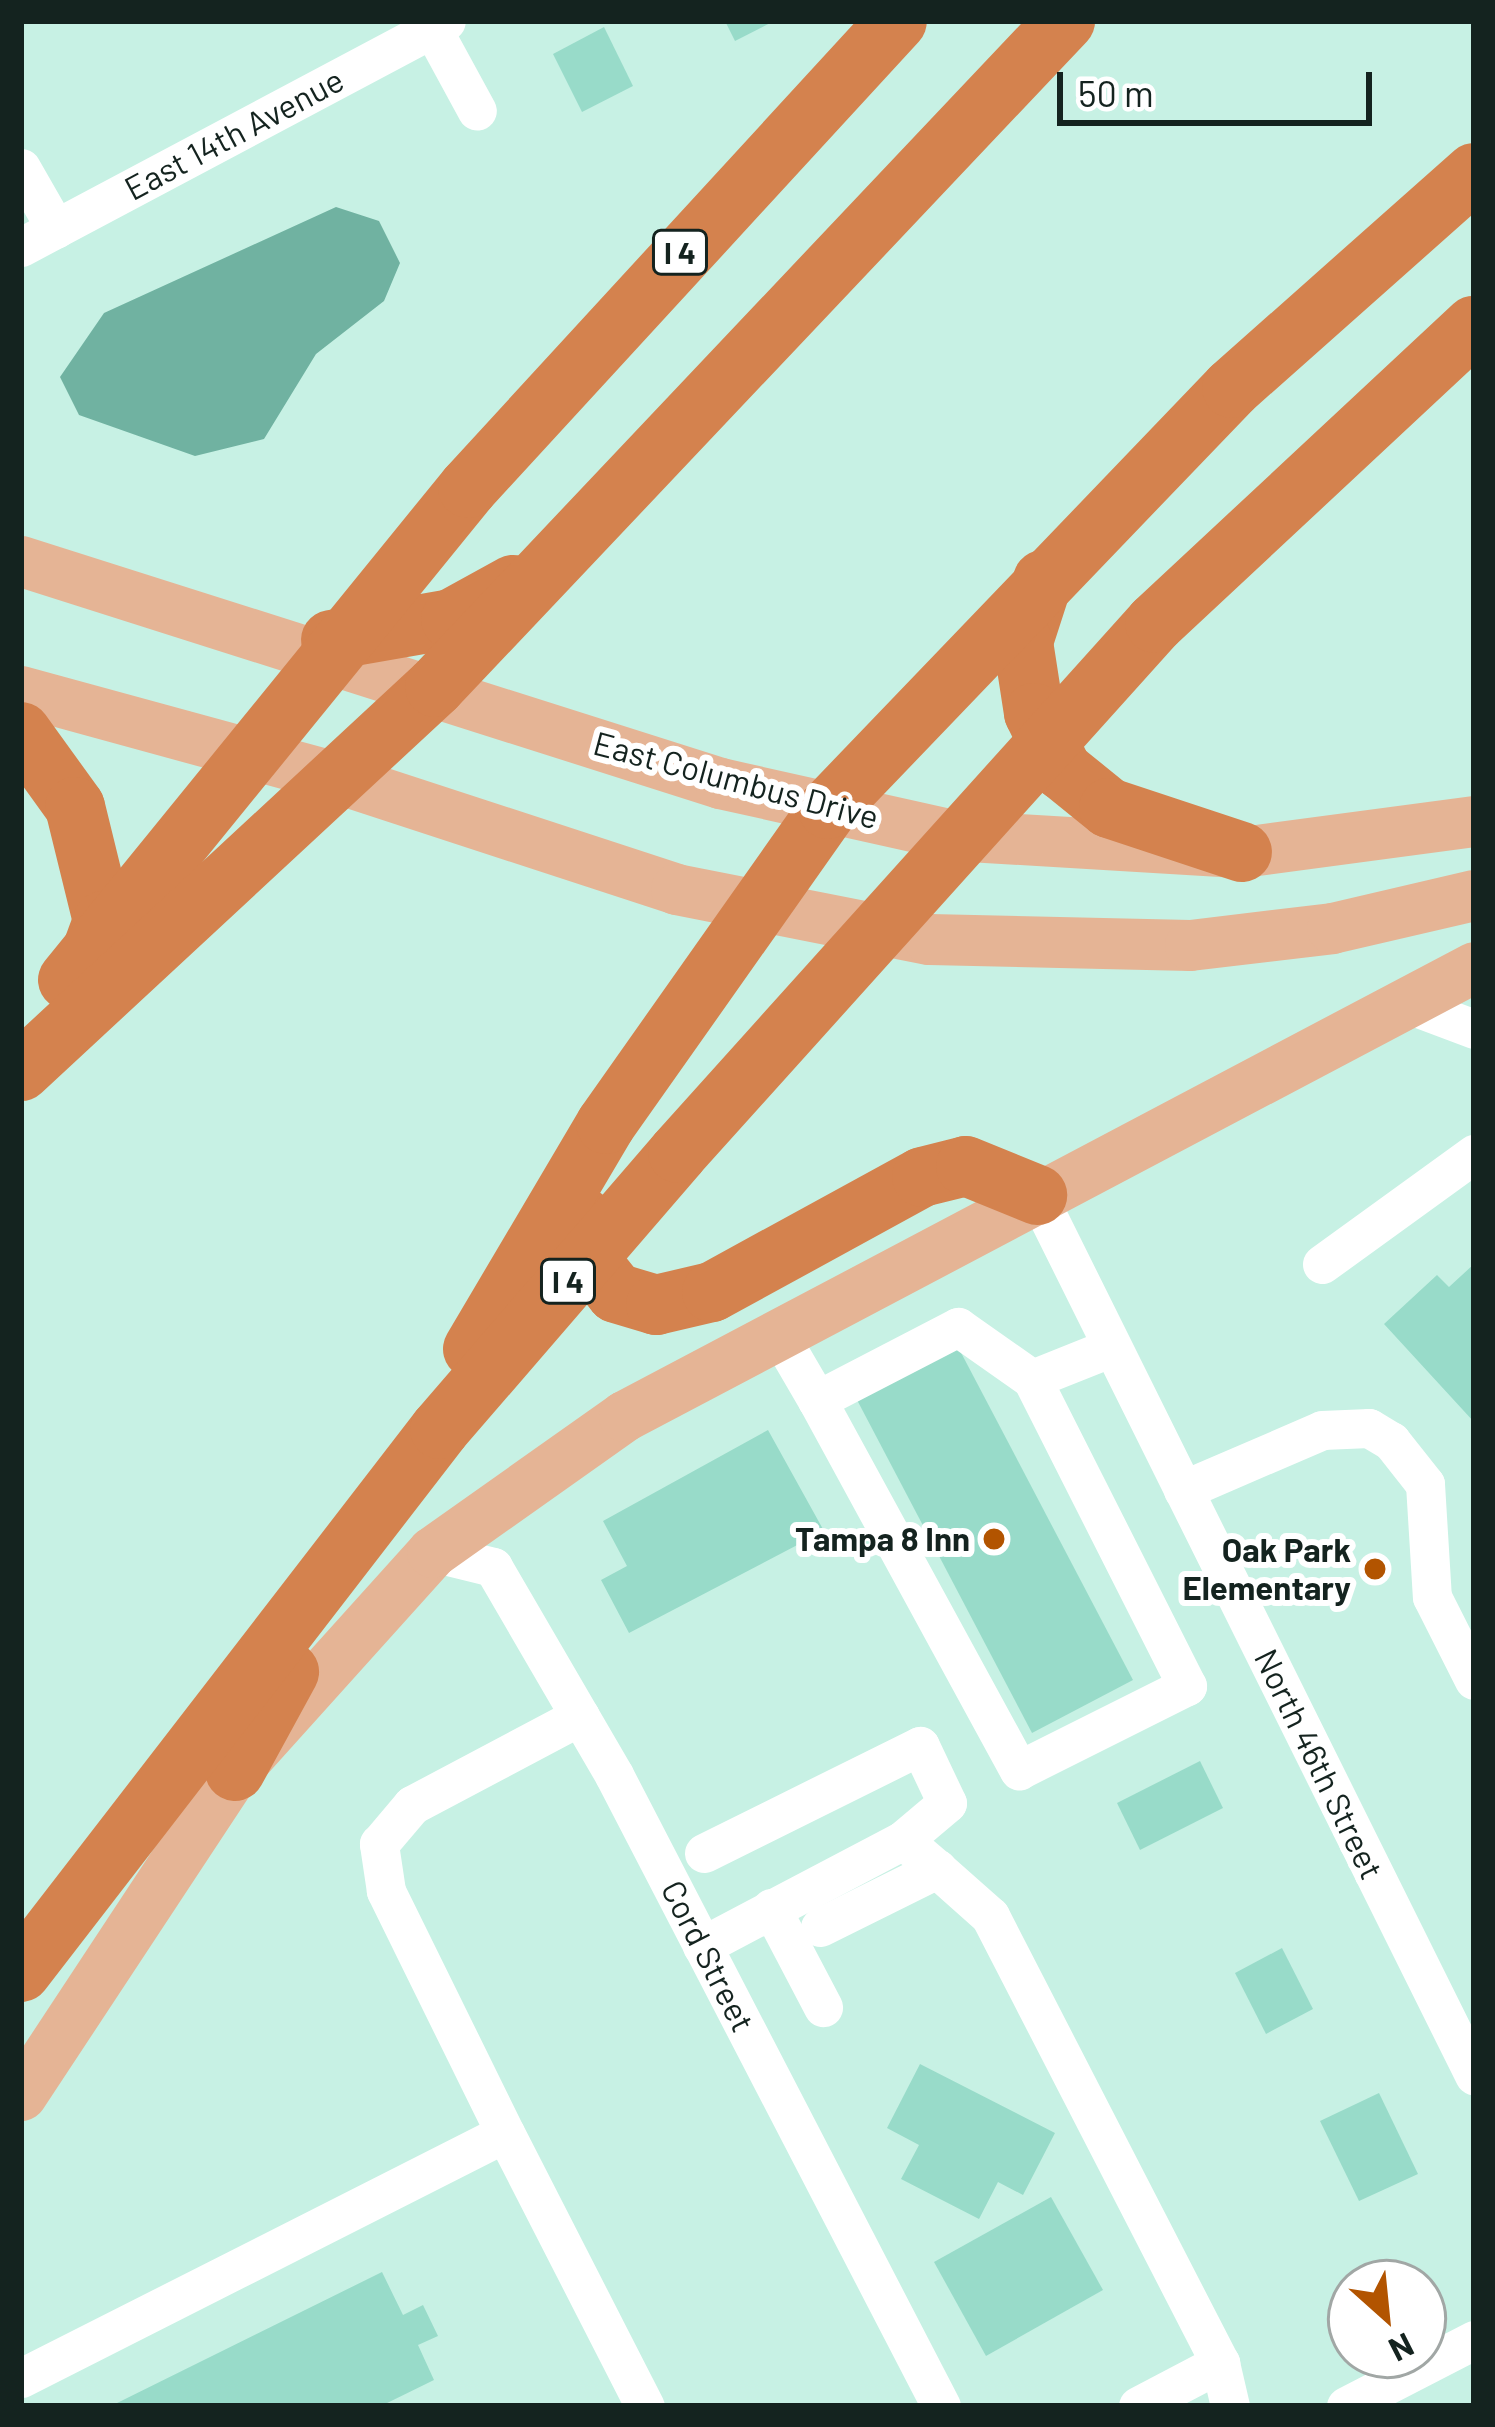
<!DOCTYPE html>
<html>
<head>
<meta charset="utf-8">
<style>
	body { margin:0 }
	#map { position:relative; width:1495px; height:2427px; overflow:hidden; background:#c7f1e4; font-family:Barlow,sans-serif }
	div>[style] { position:absolute }
	.water>* { inset:0; background:#70b2a1 }
	.building>* { inset:0; background:#98dbc9 }
	.minor>* { height:39px; margin:-19.5px; padding:0 19.5px; transform-origin:19.5px; border-radius:19.5px; background:#fff }
	.major>* { height:51px; margin:-25.5px; padding:0 25.5px; transform-origin:25.5px; border-radius:25.5px; background:#e5b495 }
	.highway>* { height:60px; margin:-30px; padding:0 30px; transform-origin:30px; border-radius:30px; background:#d4824e }
	.dots>* { width:33px; height:33px; translate:-50% -50%; box-sizing:border-box; border:6px solid #fff; border-radius:50% }
	span { translate:-50% -50%; white-space:nowrap; text-align:center; line-height:1.15; -webkit-text-stroke:12px #fff; paint-order:stroke }
	.shield-label span { padding:3px 9px; background:#fff; border:3px solid; border-radius:9px; -webkit-text-stroke-width:0 }
	.shield-label { font-size:30px; color:#14231f; font-weight:700 }
	.street-label { font-size:33px; color:#14231f }
	.poi-label { font-size:33px; color:#14231f; font-weight:700 }
	.right { translate:-100% -50%; text-align:right }
	.frame { position:absolute; inset:0; border:24px solid #14231f; pointer-events:none }
	.north { position:absolute; left:1327px; top:2259px; width:120px; height:120px; box-sizing:border-box; background:#fff; border:3px solid #a1a7a5; border-radius:50%; rotate:153deg; font-size:33px; font-weight:700; line-height:48px; text-align:center; color:#14231f }
	.north::after { content:''; display:block; margin:auto; width:42px; height:54px; background:#b25400; clip-path:polygon(50% 0,100% 100%,50% 72%,0 100%) }
	.scale { position:absolute; left:1057px; top:72px; width:315px; height:54px; box-sizing:border-box; border:6px solid #14231f; border-top:0; padding-left:15px; font-size:36px; line-height:42px; white-space:nowrap; color:#14231f; -webkit-text-stroke:9px #fff; paint-order:stroke }
</style>
</head>
<body>
<div id="map">
	<div class="water">
		<i style="clip-path:polygon(336px 207px,379px 221px,400px 263px,384px 301px,316px 354px,264px 439px,195px 456px,79px 415px,60px 377px,104px 313px)"></i>
	</div>
	<div class="building">
		<i style="clip-path:polygon(725px 21px,774px 21px,735px 41px)"></i>
		<i style="clip-path:polygon(604px 27px,633px 86px,582px 112px,553px 54px)"></i>
		<i style="clip-path:polygon(1474px 1264px,1474px 1422px,1384px 1324px,1437px 1275px,1449px 1287px)"></i>
		<i style="clip-path:polygon(957px 1345px,1133px 1680px,1032px 1733px,856px 1398px)"></i>
		<i style="clip-path:polygon(768px 1430px,824px 1531px,629px 1633px,601px 1580px,627px 1566px,603px 1521px)"></i>
		<i style="clip-path:polygon(1200px 1761px,1223px 1808px,1140px 1850px,1117px 1803px)"></i>
		<i style="clip-path:polygon(1282px 1948px,1313px 2009px,1266px 2034px,1235px 1973px)"></i>
		<i style="clip-path:polygon(920px 2064px,1055px 2133px,1023px 2195px,998px 2182px,979px 2219px,901px 2179px,919px 2145px,887px 2128px)"></i>
		<i style="clip-path:polygon(1379px 2093px,1418px 2174px,1359px 2201px,1320px 2121px)"></i>
		<i style="clip-path:polygon(1051px 2197px,1103px 2290px,986px 2356px,934px 2262px)"></i>
		<i style="clip-path:polygon(382px 2272px,403px 2315px,423px 2305px,438px 2336px,418px 2345px,434px 2380px,381px 2406px,111px 2406px)"></i>
	</div>
	<div class="minor">
		<i style="left:428px;top:21px;width:102px;rotate:61.4deg"></i>
		<i style="left:21px;top:168px;width:70px;rotate:60.2deg"></i>
		<i style="left:21px;top:247px;width:481px;rotate:-28deg"></i>
		<i style="left:1405px;top:1003px;width:74px;rotate:20.6deg"></i>
		<i style="left:1037px;top:1195px;width:983px;rotate:63.59deg"></i>
		<i style="left:1322px;top:1264px;width:188px;rotate:-35.9deg"></i>
		<i style="left:778px;top:1333px;width:78px;rotate:59.8deg"></i>
		<i style="left:817px;top:1400px;width:159px;rotate:-27.4deg"></i>
		<i style="left:958px;top:1327px;width:90px;rotate:35.1deg"></i>
		<i style="left:1032px;top:1379px;width:86px;rotate:-21.8deg"></i>
		<i style="left:817px;top:1400px;width:422px;rotate:61.4deg"></i>
		<i style="left:1019px;top:1770px;width:188px;rotate:-26.6deg"></i>
		<i style="left:1187px;top:1686px;width:344px;rotate:-116.8deg"></i>
		<i style="left:1183px;top:1490px;width:151px;rotate:-23.3deg"></i>
		<i style="left:1322px;top:1430px;width:47px;rotate:-2.4deg"></i>
		<i style="left:1369px;top:1428px;width:26px;rotate:31deg"></i>
		<i style="left:1391px;top:1441px;width:55px;rotate:51.7deg"></i>
		<i style="left:1425px;top:1484px;width:113px;rotate:86.5deg"></i>
		<i style="left:1432px;top:1597px;width:93px;rotate:63.2deg"></i>
		<i style="left:432px;top:1552px;width:63px;rotate:13.8deg"></i>
		<i style="left:493px;top:1567px;width:241px;rotate:59.8deg"></i>
		<i style="left:614px;top:1775px;width:711px;rotate:62.61deg"></i>
		<i style="left:704px;top:1853px;width:241px;rotate:-26.4deg"></i>
		<i style="left:920px;top:1746px;width:63px;rotate:64.7deg"></i>
		<i style="left:947px;top:1803px;width:57px;rotate:139.9deg"></i>
		<i style="left:771px;top:1908px;width:112px;rotate:62.3deg"></i>
		<i style="left:820px;top:1927px;width:131px;rotate:-26.4deg"></i>
		<i style="left:702px;top:1946px;width:227px;rotate:-27.8deg"></i>
		<i style="left:903px;top:1840px;width:45px;rotate:40.5deg"></i>
		<i style="left:937px;top:1869px;width:71px;rotate:41.6deg"></i>
		<i style="left:990px;top:1916px;width:503px;rotate:62.77deg"></i>
		<i style="left:1220px;top:2363px;width:44px;rotate:76.9deg"></i>
		<i style="left:505px;top:2133px;width:270px;rotate:-116.2deg"></i>
		<i style="left:386px;top:1891px;width:48px;rotate:-98.5deg"></i>
		<i style="left:379px;top:1844px;width:51px;rotate:-49.8deg"></i>
		<i style="left:412px;top:1805px;width:190px;rotate:-27.9deg"></i>
		<i style="left:21px;top:2378px;width:542px;rotate:-26.85deg"></i>
		<i style="left:505px;top:2133px;width:307px;rotate:62.9deg"></i>
		<i style="left:1138px;top:2406px;width:93px;rotate:-27.7deg"></i>
		<i style="left:1346px;top:2406px;width:144px;rotate:-27.3deg"></i>
	</div>
	<div class="major">
		<i style="left:21px;top:561px;width:733px;rotate:17.62deg"></i>
		<i style="left:720px;top:783px;width:238px;rotate:12.6deg"></i>
		<i style="left:952px;top:835px;width:290px;rotate:3.4deg"></i>
		<i style="left:1242px;top:852px;width:234px;rotate:-7.6deg"></i>
		<i style="left:21px;top:691px;width:321px;rotate:15.3deg"></i>
		<i style="left:331px;top:776px;width:363px;rotate:18.1deg"></i>
		<i style="left:676px;top:889px;width:258px;rotate:11.2deg"></i>
		<i style="left:929px;top:939px;width:261px;rotate:1.3deg"></i>
		<i style="left:1190px;top:945px;width:143px;rotate:-6.8deg"></i>
		<i style="left:1332px;top:928px;width:146px;rotate:-13.1deg"></i>
		<i style="left:21px;top:2095px;width:388px;rotate:-56.6deg"></i>
		<i style="left:235px;top:1771px;width:295px;rotate:-48deg"></i>
		<i style="left:432px;top:1552px;width:235px;rotate:-35.3deg"></i>
		<i style="left:624px;top:1416px;width:961px;rotate:-27.84deg"></i>
	</div>
	<div class="highway">
		<i style="left:1043px;top:580px;width:65px;rotate:107.9deg"></i>
		<i style="left:1023px;top:642px;width:72px;rotate:81.2deg"></i>
		<i style="left:1034px;top:713px;width:64px;rotate:63.8deg"></i>
		<i style="left:1062px;top:770px;width:60px;rotate:39deg"></i>
		<i style="left:1109px;top:808px;width:140px;rotate:18.3deg"></i>
		<i style="left:331px;top:640px;width:122px;rotate:-9.9deg"></i>
		<i style="left:451px;top:619px;width:71px;rotate:-28.7deg"></i>
		<i style="left:21px;top:732px;width:92px;rotate:54.2deg"></i>
		<i style="left:75px;top:807px;width:117px;rotate:76.2deg"></i>
		<i style="left:103px;top:921px;width:40px;rotate:110.2deg"></i>
		<i style="left:68px;top:980px;width:634px;rotate:-50.89deg"></i>
		<i style="left:468px;top:488px;width:634px;rotate:-47.43deg"></i>
		<i style="left:21px;top:1071px;width:565px;rotate:-42.85deg"></i>
		<i style="left:435px;top:687px;width:917px;rotate:-46.59deg"></i>
		<i style="left:584px;top:1218px;width:35px;rotate:90deg"></i>
		<i style="left:584px;top:1253px;width:51px;rotate:51.3deg"></i>
		<i style="left:616px;top:1293px;width:42px;rotate:16.7deg"></i>
		<i style="left:656px;top:1305px;width:57px;rotate:-13.1deg"></i>
		<i style="left:712px;top:1292px;width:239px;rotate:-28.7deg"></i>
		<i style="left:922px;top:1177px;width:45px;rotate:-14deg"></i>
		<i style="left:966px;top:1166px;width:77px;rotate:22.2deg"></i>
		<i style="left:473px;top:1349px;width:261px;rotate:-59.4deg"></i>
		<i style="left:606px;top:1124px;width:385px;rotate:-54.8deg"></i>
		<i style="left:828px;top:809px;width:583px;rotate:-46.18deg"></i>
		<i style="left:1232px;top:388px;width:324px;rotate:-41.6deg"></i>
		<i style="left:235px;top:1771px;width:113px;rotate:-61.4deg"></i>
		<i style="left:21px;top:1972px;width:686px;rotate:-52.34deg"></i>
		<i style="left:440px;top:1429px;width:364px;rotate:-49.2deg"></i>
		<i style="left:678px;top:1153px;width:713px;rotate:-48.01deg"></i>
		<i style="left:1155px;top:623px;width:436px;rotate:-43deg"></i>
	</div>
	<div class="dots">
		<i style="left:994px;top:1539px;background:#b25400"></i>
		<i style="left:1375px;top:1569px;background:#b25400"></i>
	</div>
	<div class="shield-label">
		<span style="left:680px;top:252px">I 4</span>
		<span style="left:568px;top:1281px">I 4</span>
	</div>
	<div class="street-label">
		<span style="left:234px;top:134px;rotate:-28deg">East 14th Avenue</span>
		<span style="left:736px;top:780px;rotate:15deg">East Columbus Drive</span>
		<span style="left:1319px;top:1764px;rotate:64deg">North 46th Street</span>
		<span style="left:708px;top:1956px;rotate:63deg">Cord Street</span>
	</div>
	<div class="poi-label">
		<span class="right" style="left:970px;top:1539px">Tampa 8 Inn</span>
		<span class="right" style="left:1351px;top:1569px">Oak Park<br>Elementary</span>
	</div>
	<div class="frame"></div>
	<div class="north">N</div>
	<div class="scale">50 m</div>
</div>
</body>
</html>
